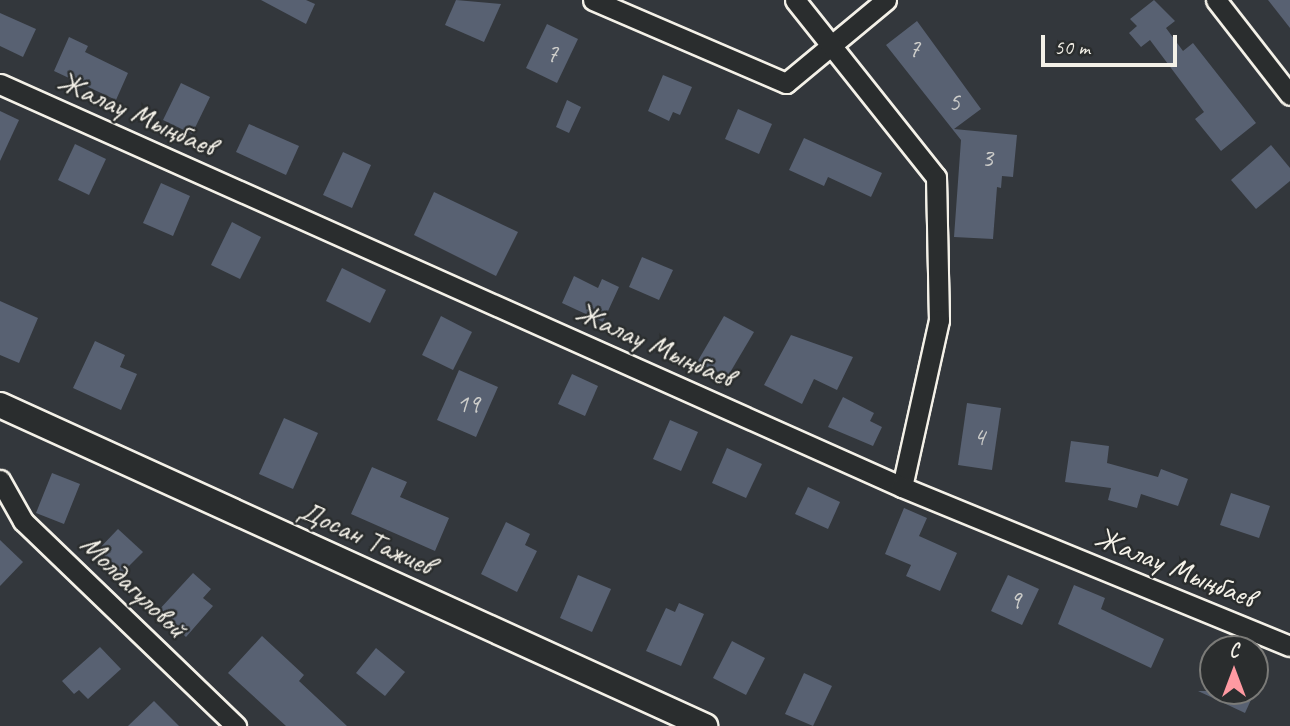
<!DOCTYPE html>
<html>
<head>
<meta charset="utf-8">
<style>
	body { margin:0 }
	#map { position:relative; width:1290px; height:726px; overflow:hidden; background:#33373c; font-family:Caveat,sans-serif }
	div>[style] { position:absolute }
	.building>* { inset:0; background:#586172 }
	.roads { filter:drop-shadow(2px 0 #f4f1e8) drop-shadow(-2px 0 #f4f1e8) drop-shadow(0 2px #f4f1e8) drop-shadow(0 -2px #f4f1e8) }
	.minor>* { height:19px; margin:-9.5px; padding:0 9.5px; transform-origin:9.5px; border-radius:9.5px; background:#2a2d2e }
	.tertiary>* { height:24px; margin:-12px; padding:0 12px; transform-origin:12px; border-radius:12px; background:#2a2d2e }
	span { translate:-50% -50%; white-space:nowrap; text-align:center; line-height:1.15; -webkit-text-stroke:5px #2a2d2e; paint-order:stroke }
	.number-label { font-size:26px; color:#cdcdca }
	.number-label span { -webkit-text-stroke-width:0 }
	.street-label { font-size:30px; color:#f4f1e8 }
	.north { position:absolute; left:1199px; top:635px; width:70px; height:70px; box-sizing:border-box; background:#2a2d2e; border:2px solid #7b7b78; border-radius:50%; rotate:0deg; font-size:19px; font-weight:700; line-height:28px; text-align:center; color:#f4f1e8 }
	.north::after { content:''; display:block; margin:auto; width:24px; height:32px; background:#ff9aa2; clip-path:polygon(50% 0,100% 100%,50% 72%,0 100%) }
	.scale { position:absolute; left:1041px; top:35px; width:136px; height:32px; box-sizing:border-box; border:4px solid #f4f1e8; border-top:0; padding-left:9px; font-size:21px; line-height:24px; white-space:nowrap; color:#f4f1e8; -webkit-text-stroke:5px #2a2d2e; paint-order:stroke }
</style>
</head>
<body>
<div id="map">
	<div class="building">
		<i style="clip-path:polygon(261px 0,306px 0,315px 4px,306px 24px)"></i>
		<i style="clip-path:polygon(456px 0,501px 4px,484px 42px,445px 25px)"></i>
		<i style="clip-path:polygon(1154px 0,1175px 21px,1166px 28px,1183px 51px,1193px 43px,1256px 123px,1221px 151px,1195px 119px,1204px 112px,1150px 40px,1141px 47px,1129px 33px,1137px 26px,1130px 19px)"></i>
		<i style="clip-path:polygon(1268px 0,1290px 0,1290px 28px)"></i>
		<i style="clip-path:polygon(0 13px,36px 29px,23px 57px,0 46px)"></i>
		<i style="clip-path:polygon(917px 21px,981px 109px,954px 129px,1017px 135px,1013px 177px,1002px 176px,1001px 188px,997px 187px,993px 239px,954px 237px,961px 140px,886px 45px)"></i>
		<i style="clip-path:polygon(547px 24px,578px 39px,557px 83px,526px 68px)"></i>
		<i style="clip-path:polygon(69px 37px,88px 46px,85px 52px,128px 73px,116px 100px,54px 71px)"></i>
		<i style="clip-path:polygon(663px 75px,692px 87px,680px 115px,673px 112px,669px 121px,648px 111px)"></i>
		<i style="clip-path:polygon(181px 83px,210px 97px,192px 134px,163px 120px)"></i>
		<i style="clip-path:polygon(567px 100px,581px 107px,569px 133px,556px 127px)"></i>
		<i style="clip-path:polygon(738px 109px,772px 124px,759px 154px,725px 139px)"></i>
		<i style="clip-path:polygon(0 111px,19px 120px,0 161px)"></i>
		<i style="clip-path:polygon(249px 124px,299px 146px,286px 175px,236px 152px)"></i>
		<i style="clip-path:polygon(804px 138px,882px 173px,871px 197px,828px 177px,824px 186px,789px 170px)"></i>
		<i style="clip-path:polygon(75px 144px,106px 159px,89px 195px,58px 180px)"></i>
		<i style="clip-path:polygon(1271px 145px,1290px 168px,1290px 181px,1256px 209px,1231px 180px)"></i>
		<i style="clip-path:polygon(343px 152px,371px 165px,352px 208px,323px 195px)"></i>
		<i style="clip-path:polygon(161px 183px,190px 196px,173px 236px,143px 223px)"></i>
		<i style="clip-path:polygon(434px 192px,518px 232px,496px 276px,414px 235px)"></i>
		<i style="clip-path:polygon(232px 222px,261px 237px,240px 279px,211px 265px)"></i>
		<i style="clip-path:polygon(642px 257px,673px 270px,659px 300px,629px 287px)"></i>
		<i style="clip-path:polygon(342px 268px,386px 290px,370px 323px,326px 301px)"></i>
		<i style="clip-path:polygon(574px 276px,598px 288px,602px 279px,619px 287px,603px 322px,562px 303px)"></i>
		<i style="clip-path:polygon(0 301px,38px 318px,19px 363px,0 355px)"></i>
		<i style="clip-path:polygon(441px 316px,472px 332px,453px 370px,422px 355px)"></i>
		<i style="clip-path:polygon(724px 316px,754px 332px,725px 381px,696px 364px)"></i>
		<i style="clip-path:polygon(791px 335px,853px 357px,837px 390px,814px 379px,802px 404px,764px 385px)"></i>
		<i style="clip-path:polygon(95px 341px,125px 355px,120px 367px,137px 374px,121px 410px,73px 388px)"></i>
		<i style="clip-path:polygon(459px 370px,498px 387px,476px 437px,437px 420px)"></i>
		<i style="clip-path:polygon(572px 374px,598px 386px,585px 416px,558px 404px)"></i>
		<i style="clip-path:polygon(843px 397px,874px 413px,870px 421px,882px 427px,873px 446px,828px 427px)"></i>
		<i style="clip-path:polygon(967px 403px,1001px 408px,992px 470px,958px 465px)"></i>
		<i style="clip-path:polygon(284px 418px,318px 433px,293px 489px,259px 474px)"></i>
		<i style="clip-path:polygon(670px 420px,698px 432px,681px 471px,653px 459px)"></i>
		<i style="clip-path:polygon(1071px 441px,1109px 446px,1107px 463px,1158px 477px,1161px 469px,1188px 479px,1178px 506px,1141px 494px,1137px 508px,1108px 500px,1111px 488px,1065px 482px)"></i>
		<i style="clip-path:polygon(727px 448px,762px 464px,746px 498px,712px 483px)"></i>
		<i style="clip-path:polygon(372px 467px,407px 482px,400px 497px,449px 518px,435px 551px,351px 514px)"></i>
		<i style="clip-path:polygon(52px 473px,80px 484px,64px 524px,36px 513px)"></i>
		<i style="clip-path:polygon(808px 487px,840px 502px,828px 529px,795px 514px)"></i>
		<i style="clip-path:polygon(1231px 493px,1270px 506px,1259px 538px,1220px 525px)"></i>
		<i style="clip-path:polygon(904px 508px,927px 518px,919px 536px,957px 553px,940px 591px,906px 576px,911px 565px,885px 554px)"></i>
		<i style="clip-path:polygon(506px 522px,530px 534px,525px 545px,537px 551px,517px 592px,481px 574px)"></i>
		<i style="clip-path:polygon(118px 529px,143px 552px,121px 574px,97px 551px)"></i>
		<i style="clip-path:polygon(0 540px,23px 562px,0 586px)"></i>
		<i style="clip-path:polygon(193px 573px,211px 589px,203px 598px,213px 606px,186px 637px,158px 611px)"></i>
		<i style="clip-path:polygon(578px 575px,611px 589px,592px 632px,560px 618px)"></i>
		<i style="clip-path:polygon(1008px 575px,1039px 589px,1022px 625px,991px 611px)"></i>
		<i style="clip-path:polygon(1074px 585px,1105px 598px,1101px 609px,1164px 639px,1151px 668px,1058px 624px)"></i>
		<i style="clip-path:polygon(679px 603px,704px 614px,681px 666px,646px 651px,666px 608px,675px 612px)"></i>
		<i style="clip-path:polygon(262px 636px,304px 675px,299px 681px,347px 726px,286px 726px,228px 673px)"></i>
		<i style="clip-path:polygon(732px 641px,765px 658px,746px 695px,713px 678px)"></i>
		<i style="clip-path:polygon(100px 647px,121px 669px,88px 699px,79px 690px,74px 694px,62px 681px)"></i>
		<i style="clip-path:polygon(376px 648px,405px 672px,385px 696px,356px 673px)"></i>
		<i style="clip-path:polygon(804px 673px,832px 686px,813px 726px,785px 714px)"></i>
		<i style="clip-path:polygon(1198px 691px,1255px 691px,1245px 713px)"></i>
		<i style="clip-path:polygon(154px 701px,179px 726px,128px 726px)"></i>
	</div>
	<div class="roads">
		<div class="minor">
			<i style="left:593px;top:0;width:210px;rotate:23.3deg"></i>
			<i style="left:786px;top:83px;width:130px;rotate:-39.7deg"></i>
			<i style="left:795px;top:0;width:226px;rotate:51.5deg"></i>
			<i style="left:936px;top:177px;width:143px;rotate:88.8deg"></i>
			<i style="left:939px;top:320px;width:171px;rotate:102.5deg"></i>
			<i style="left:1216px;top:0;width:120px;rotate:52.1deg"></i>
			<i style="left:0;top:84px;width:988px;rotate:24.07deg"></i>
			<i style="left:902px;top:487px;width:419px;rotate:22.3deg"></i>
			<i style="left:0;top:480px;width:47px;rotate:60.7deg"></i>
			<i style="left:23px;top:521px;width:296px;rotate:43.9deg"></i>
		</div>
		<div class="tertiary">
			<i style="left:0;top:405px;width:775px;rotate:24.48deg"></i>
		</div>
	</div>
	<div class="number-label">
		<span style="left:914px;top:49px">7</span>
		<span style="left:552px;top:54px">7</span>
		<span style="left:954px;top:102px">5</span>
		<span style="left:987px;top:158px">3</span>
		<span style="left:468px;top:404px">19</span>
		<span style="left:979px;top:437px">4</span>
		<span style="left:1015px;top:600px">9</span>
	</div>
	<div class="street-label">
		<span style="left:137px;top:113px;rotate:24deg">Жалау Мыңбаев</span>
		<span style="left:655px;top:344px;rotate:24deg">Жалау Мыңбаев</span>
		<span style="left:366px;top:537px;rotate:24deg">Досан Тажиев</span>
		<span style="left:1175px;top:567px;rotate:22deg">Жалау Мыңбаев</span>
		<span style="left:134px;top:586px;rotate:44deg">Молдагуловой</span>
	</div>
	<div class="north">С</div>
	<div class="scale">50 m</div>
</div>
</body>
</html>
